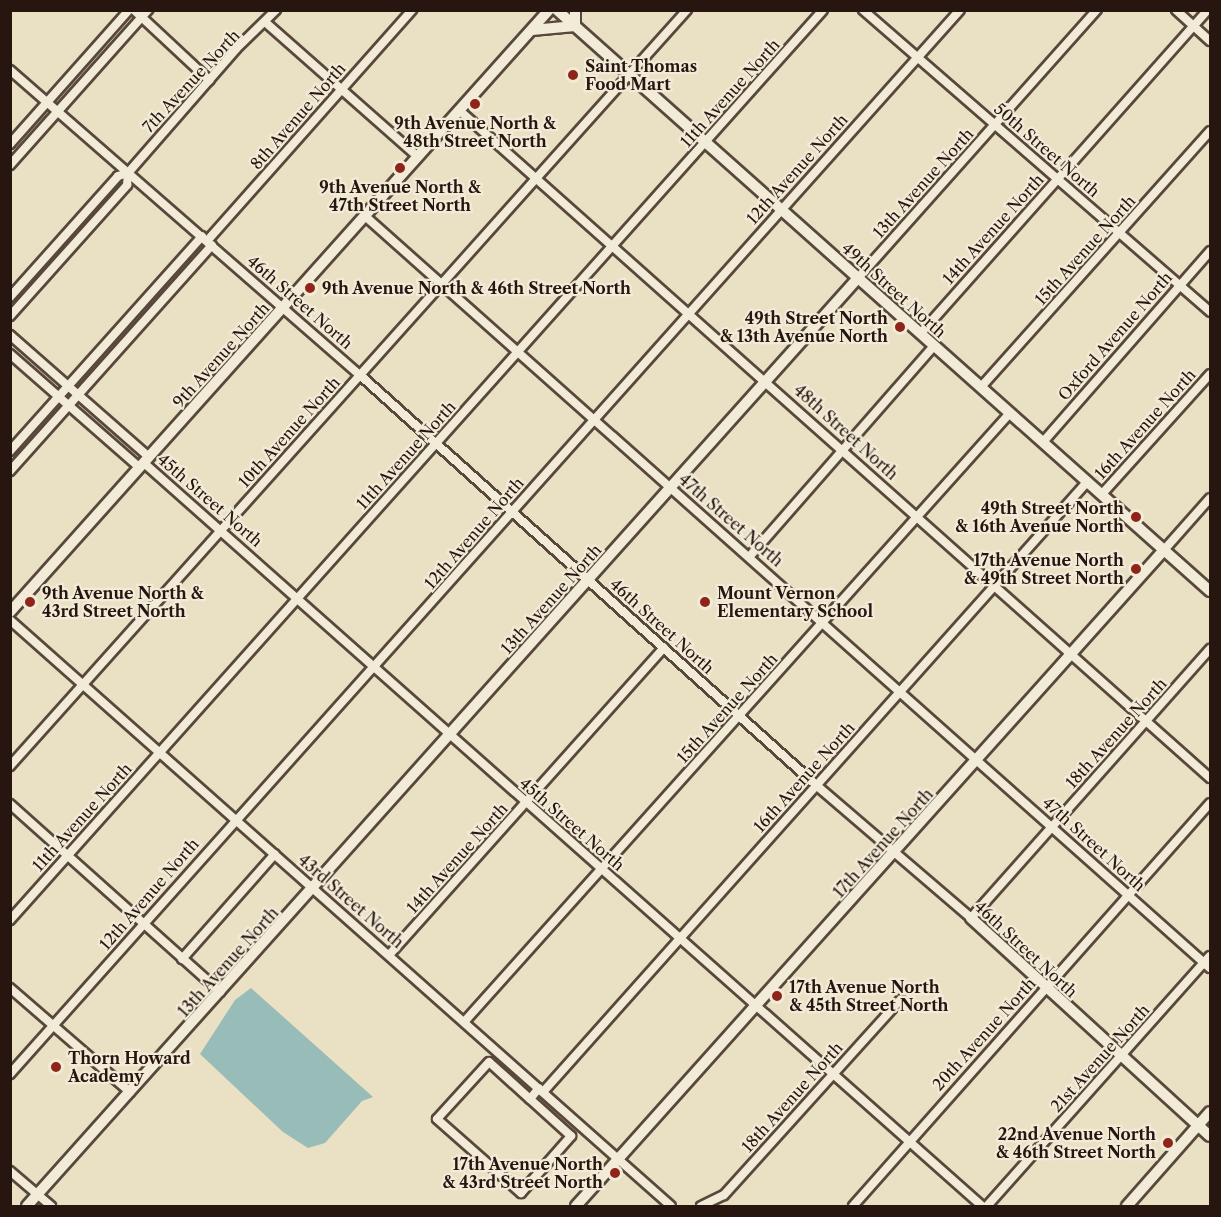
<!DOCTYPE html>
<html>
<head>
<meta charset="utf-8">
<style>
	body { margin:0 }
	#map { position:relative; width:1221px; height:1217px; overflow:hidden; background:#eae0c3; font-family:"Libre Caslon Text",serif }
	div>[style] { position:absolute }
	.water>* { inset:0; background:#98bcb8 }
	.roads { filter:drop-shadow(2px 0 #58483c) drop-shadow(-2px 0 #58483c) drop-shadow(0 2px #58483c) drop-shadow(0 -2px #58483c) }
	.street>* { height:8px; margin:-4px; padding:0 4px; transform-origin:4px; border-radius:4px; background:#f1ebd8 }
	.secondary>* { height:10px; margin:-5px; padding:0 5px; transform-origin:5px; border-radius:5px; background:#f1ebd8 }
	.dots>* { width:16px; height:16px; translate:-50% -50%; box-sizing:border-box; border:3px solid #f1ebd8; border-radius:50% }
	span { translate:-50% -50%; white-space:nowrap; text-align:center; line-height:1.15; -webkit-text-stroke:4.5px #f1ebd8; paint-order:stroke }
	.poi-label { font-size:16px; color:#27150f; font-weight:700 }
	.left { translate:0 -50%; text-align:left }
	.right { translate:-100% -50%; text-align:right }
	.street-label { font-size:16px; color:#27150f }
	.frame { position:absolute; inset:0; border:12px solid #27150f; pointer-events:none }
</style>
</head>
<body>
<div id="map">
	<div class="water">
		<i style="clip-path:polygon(251px 988px,373px 1097px,362px 1101px,325px 1143px,308px 1148px,283px 1132px,200px 1054px,235px 1000px)"></i>
	</div>
	<div class="roads">
		<div class="street">
			<i style="left:134px;top:10px;width:103px;rotate:43deg"></i>
			<i style="left:863px;top:10px;width:460px;rotate:41deg"></i>
			<i style="left:1176px;top:10px;width:46px;rotate:42.4deg"></i>
			<i style="left:265px;top:22px;width:204px;rotate:41.4deg"></i>
			<i style="left:10px;top:70px;width:464px;rotate:41.1deg"></i>
			<i style="left:360px;top:375px;width:613px;rotate:41.96deg"></i>
			<i style="left:816px;top:785px;width:204px;rotate:40.6deg"></i>
			<i style="left:971px;top:918px;width:360px;rotate:-48.4deg"></i>
			<i style="left:459px;top:110px;width:1005px;rotate:41.65deg"></i>
			<i style="left:10px;top:144px;width:179px;rotate:-48.4deg"></i>
			<i style="left:10px;top:165px;width:208px;rotate:-48.3deg"></i>
			<i style="left:365px;top:216px;width:1131px;rotate:41.67deg"></i>
			<i style="left:207px;top:241px;width:309px;rotate:-48.4deg"></i>
			<i style="left:858px;top:278px;width:359px;rotate:-48.3deg"></i>
			<i style="left:10px;top:297px;width:162px;rotate:-48.2deg"></i>
			<i style="left:118px;top:176px;width:10px;rotate:-17deg"></i>
			<i style="left:128px;top:173px;width:164px;rotate:-48.9deg"></i>
			<i style="left:236px;top:49px;width:56px;rotate:-44.3deg"></i>
			<i style="left:10px;top:316px;width:176px;rotate:-48.2deg"></i>
			<i style="left:127px;top:185px;width:12px;rotate:-85deg"></i>
			<i style="left:921px;top:333px;width:432px;rotate:-48.4deg"></i>
			<i style="left:10px;top:335px;width:185px;rotate:41.3deg"></i>
			<i style="left:10px;top:354px;width:171px;rotate:41.2deg"></i>
			<i style="left:981px;top:387px;width:343px;rotate:-48.2deg"></i>
			<i style="left:1043px;top:442px;width:254px;rotate:-48.8deg"></i>
			<i style="left:10px;top:451px;width:288px;rotate:-48.2deg"></i>
			<i style="left:144px;top:463px;width:1120px;rotate:41.56deg"></i>
			<i style="left:10px;top:471px;width:303px;rotate:-48.2deg"></i>
			<i style="left:1102px;top:494px;width:161px;rotate:-48deg"></i>
			<i style="left:1164px;top:550px;width:69px;rotate:-48.5deg"></i>
			<i style="left:750px;top:556px;width:279px;rotate:-48.8deg"></i>
			<i style="left:10px;top:620px;width:883px;rotate:41.56deg"></i>
			<i style="left:10px;top:766px;width:1015px;rotate:-48.16deg"></i>
			<i style="left:10px;top:804px;width:282px;rotate:41.8deg"></i>
			<i style="left:10px;top:920px;width:1220px;rotate:-48.22deg"></i>
			<i style="left:390px;top:954px;width:411px;rotate:-48.2deg"></i>
			<i style="left:182px;top:959px;width:140px;rotate:-48.5deg"></i>
			<i style="left:10px;top:988px;width:159px;rotate:40.9deg"></i>
			<i style="left:465px;top:1021px;width:817px;rotate:-48.13deg"></i>
			<i style="left:10px;top:1074px;width:1426px;rotate:-48.24deg"></i>
			<i style="left:543px;top:1092px;width:817px;rotate:-48.27deg"></i>
			<i style="left:530px;top:1099px;width:55px;rotate:-137.9deg"></i>
			<i style="left:489px;top:1062px;width:77px;rotate:132.4deg"></i>
			<i style="left:437px;top:1119px;width:112px;rotate:41.4deg"></i>
			<i style="left:521px;top:1193px;width:76px;rotate:-48.7deg"></i>
			<i style="left:571px;top:1136px;width:55px;rotate:-137.9deg"></i>
			<i style="left:530px;top:1099px;width:14px;rotate:-51deg"></i>
			<i style="left:10px;top:1171px;width:54px;rotate:40.5deg"></i>
			<i style="left:701px;top:1206px;width:25px;rotate:-26deg"></i>
			<i style="left:724px;top:1195px;width:263px;rotate:-47.9deg"></i>
			<i style="left:853px;top:1206px;width:538px;rotate:-48.46deg"></i>
			<i style="left:987px;top:1206px;width:335px;rotate:-48.3deg"></i>
		</div>
		<div class="secondary">
			<i style="left:557px;top:10px;width:874px;rotate:41.66deg"></i>
			<i style="left:575px;top:10px;width:16px;rotate:90deg"></i>
			<i style="left:532px;top:30px;width:43px;rotate:-5.3deg"></i>
			<i style="left:10px;top:612px;width:808px;rotate:-48.16deg"></i>
			<i style="left:971px;top:918px;width:323px;rotate:42.4deg"></i>
			<i style="left:27px;top:1206px;width:1246px;rotate:-48.16deg"></i>
			<i style="left:576px;top:1206px;width:881px;rotate:-48.13deg"></i>
			<i style="left:1127px;top:1206px;width:125px;rotate:-48.6deg"></i>
		</div>
	</div>
	<div class="dots">
		<i style="left:573px;top:75px;background:#8f2418"></i>
		<i style="left:475px;top:104px;background:#8f2418"></i>
		<i style="left:400px;top:168px;background:#8f2418"></i>
		<i style="left:310px;top:288px;background:#8f2418"></i>
		<i style="left:900px;top:327px;background:#8f2418"></i>
		<i style="left:1136px;top:517px;background:#8f2418"></i>
		<i style="left:1136px;top:569px;background:#8f2418"></i>
		<i style="left:30px;top:602px;background:#8f2418"></i>
		<i style="left:705px;top:602px;background:#8f2418"></i>
		<i style="left:777px;top:996px;background:#8f2418"></i>
		<i style="left:56px;top:1067px;background:#8f2418"></i>
		<i style="left:1168px;top:1143px;background:#8f2418"></i>
		<i style="left:615px;top:1173px;background:#8f2418"></i>
	</div>
	<div class="poi-label">
		<span class="left" style="left:585px;top:75px">Saint Thomas<br>Food Mart</span>
		<span style="left:475px;top:132px">9th Avenue North &amp;<br>48th Street North</span>
		<span style="left:400px;top:196px">9th Avenue North &amp;<br>47th Street North</span>
		<span class="left" style="left:322px;top:288px">9th Avenue North &amp; 46th Street North</span>
		<span class="right" style="left:888px;top:327px">49th Street North<br>&amp; 13th Avenue North</span>
		<span class="right" style="left:1124px;top:517px">49th Street North<br>&amp; 16th Avenue North</span>
		<span class="right" style="left:1124px;top:569px">17th Avenue North<br>&amp; 49th Street North</span>
		<span class="left" style="left:42px;top:602px">9th Avenue North &amp;<br>43rd Street North</span>
		<span class="left" style="left:717px;top:602px">Mount Vernon<br>Elementary School</span>
		<span class="left" style="left:789px;top:996px">17th Avenue North<br>&amp; 45th Street North</span>
		<span class="left" style="left:68px;top:1067px">Thorn Howard<br>Academy</span>
		<span class="right" style="left:1156px;top:1143px">22nd Avenue North<br>&amp; 46th Street North</span>
		<span class="right" style="left:603px;top:1173px">17th Avenue North<br>&amp; 43rd Street North</span>
	</div>
	<div class="street-label">
		<span style="left:191px;top:81px;rotate:-47deg">7th Avenue North</span>
		<span style="left:730px;top:93px;rotate:-48deg">11th Avenue North</span>
		<span style="left:298px;top:116px;rotate:-49deg">8th Avenue North</span>
		<span style="left:1047px;top:150px;rotate:41deg">50th Street North</span>
		<span style="left:797px;top:169px;rotate:-48deg">12th Avenue North</span>
		<span style="left:923px;top:183px;rotate:-48deg">13th Avenue North</span>
		<span style="left:993px;top:229px;rotate:-48deg">14th Avenue North</span>
		<span style="left:1085px;top:250px;rotate:-48deg">15th Avenue North</span>
		<span style="left:894px;top:290px;rotate:42deg">49th Street North</span>
		<span style="left:300px;top:302px;rotate:41deg">46th Street North</span>
		<span style="left:1115px;top:336px;rotate:-49deg">Oxford Avenue North</span>
		<span style="left:221px;top:355px;rotate:-48deg">9th Avenue North</span>
		<span style="left:1145px;top:424px;rotate:-48deg">16th Avenue North</span>
		<span style="left:289px;top:432px;rotate:-48deg">10th Avenue North</span>
		<span style="left:846px;top:432px;rotate:42deg">48th Street North</span>
		<span style="left:406px;top:455px;rotate:-48deg">11th Avenue North</span>
		<span style="left:210px;top:500px;rotate:41deg">45th Street North</span>
		<span style="left:731px;top:520px;rotate:41deg">47th Street North</span>
		<span style="left:474px;top:533px;rotate:-49deg">12th Avenue North</span>
		<span style="left:551px;top:599px;rotate:-48deg">13th Avenue North</span>
		<span style="left:662px;top:626px;rotate:42deg">46th Street North</span>
		<span style="left:727px;top:708px;rotate:-48deg">15th Avenue North</span>
		<span style="left:1116px;top:733px;rotate:-48deg">18th Avenue North</span>
		<span style="left:804px;top:777px;rotate:-48deg">16th Avenue North</span>
		<span style="left:82px;top:817px;rotate:-48deg">11th Avenue North</span>
		<span style="left:572px;top:824px;rotate:41deg">45th Street North</span>
		<span style="left:883px;top:843px;rotate:-48deg">17th Avenue North</span>
		<span style="left:1094px;top:844px;rotate:42deg">47th Street North</span>
		<span style="left:457px;top:858px;rotate:-48deg">14th Avenue North</span>
		<span style="left:149px;top:894px;rotate:-49deg">12th Avenue North</span>
		<span style="left:351px;top:901px;rotate:41deg">43rd Street North</span>
		<span style="left:1026px;top:949px;rotate:43deg">46th Street North</span>
		<span style="left:228px;top:962px;rotate:-48deg">13th Avenue North</span>
		<span style="left:984px;top:1034px;rotate:-48deg">20th Avenue North</span>
		<span style="left:1100px;top:1058px;rotate:-48deg">21st Avenue North</span>
		<span style="left:792px;top:1097px;rotate:-48deg">18th Avenue North</span>
	</div>
	<div class="frame"></div>
</div>
</body>
</html>
